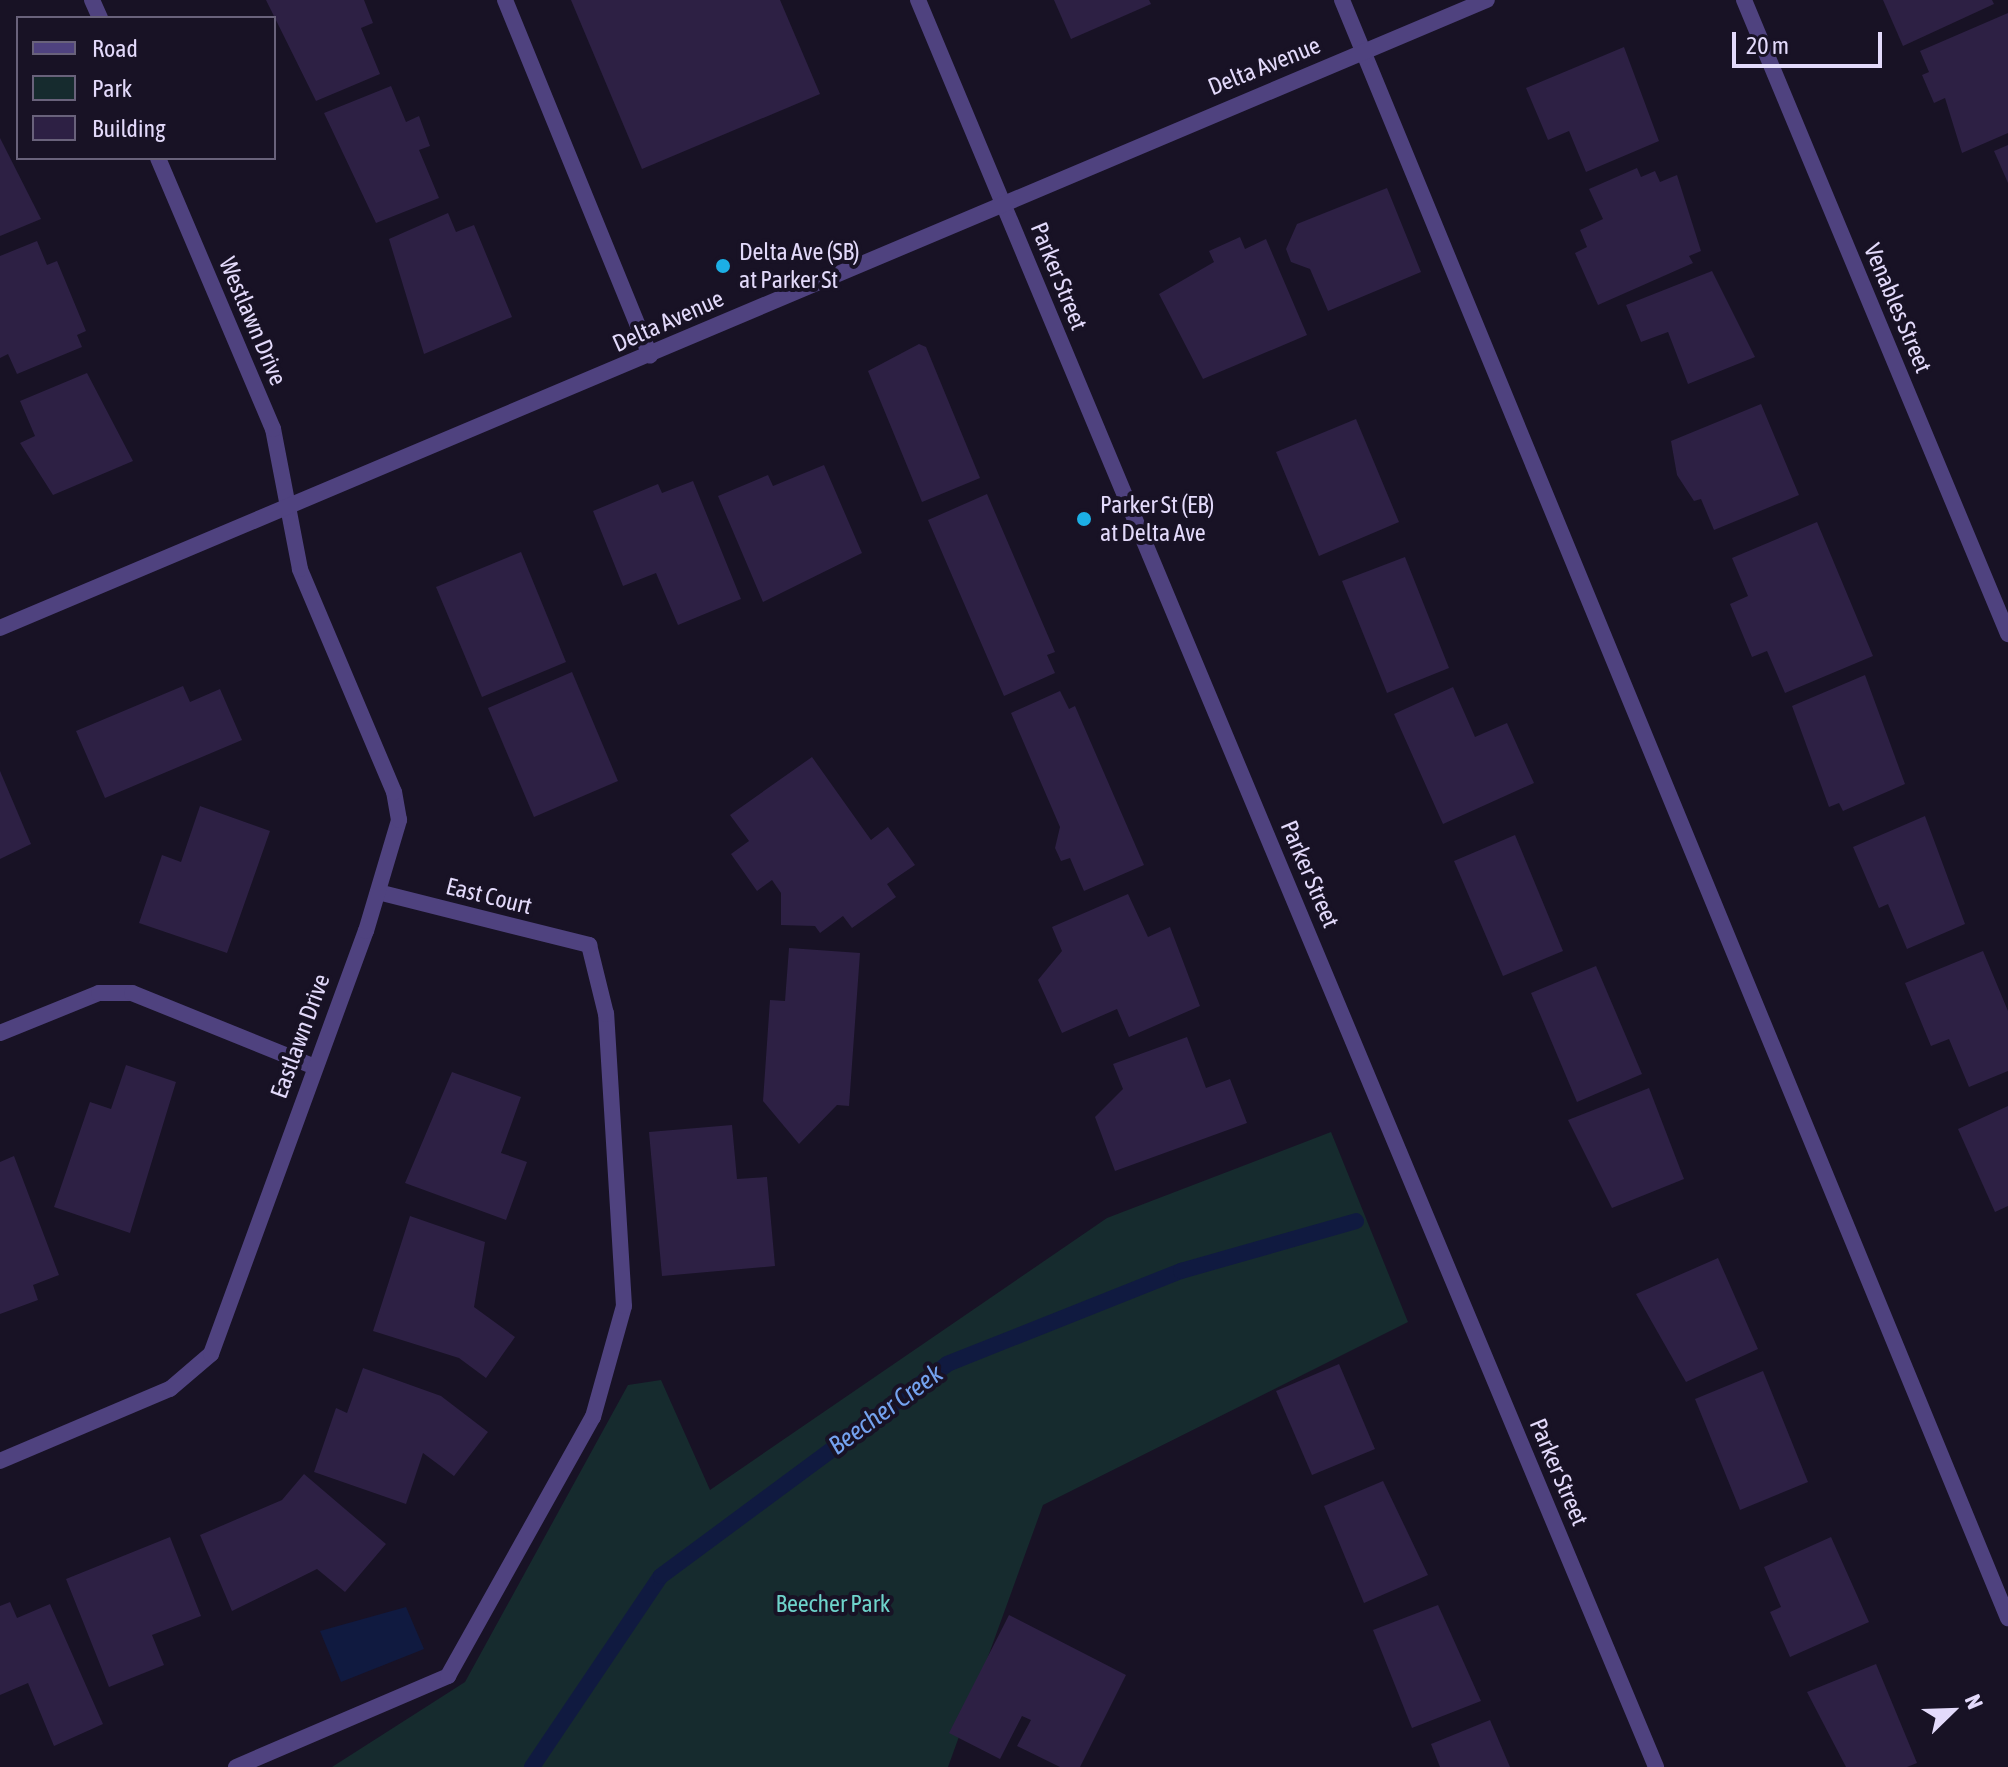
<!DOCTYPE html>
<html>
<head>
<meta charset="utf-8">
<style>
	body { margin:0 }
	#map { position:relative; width:2008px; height:1767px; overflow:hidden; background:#181225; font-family:"Asap Condensed",sans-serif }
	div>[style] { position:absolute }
	.green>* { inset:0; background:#162b2e }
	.water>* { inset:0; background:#101a40 }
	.stream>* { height:16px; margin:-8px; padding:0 8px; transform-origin:8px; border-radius:8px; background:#101a40 }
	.building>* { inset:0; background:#2d2044 }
	.service>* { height:16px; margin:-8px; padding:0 8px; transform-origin:8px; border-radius:8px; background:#4f427f }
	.minor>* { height:16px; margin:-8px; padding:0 8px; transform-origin:8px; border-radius:8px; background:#4f427f }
	.tertiary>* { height:16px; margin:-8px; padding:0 8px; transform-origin:8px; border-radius:8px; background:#4f427f }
	.dots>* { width:22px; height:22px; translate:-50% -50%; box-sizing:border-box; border:4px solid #181225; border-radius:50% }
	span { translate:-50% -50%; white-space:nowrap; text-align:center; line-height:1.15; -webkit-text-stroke:8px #181225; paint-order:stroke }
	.street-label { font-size:24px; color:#e3dafb }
	.poi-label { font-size:24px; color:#e3dafb }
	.left { translate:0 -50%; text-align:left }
	.park-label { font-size:24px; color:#6ed3cb }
	.water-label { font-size:26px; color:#74a2ef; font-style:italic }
	.legend { position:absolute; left:16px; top:16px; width:260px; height:144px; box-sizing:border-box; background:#181225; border:2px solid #69627b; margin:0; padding:10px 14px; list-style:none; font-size:24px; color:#e3dafb }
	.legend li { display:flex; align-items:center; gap:16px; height:40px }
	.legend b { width:40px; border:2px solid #69627b }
	.north { position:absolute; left:1912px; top:1671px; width:80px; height:80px; -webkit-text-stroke:6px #181225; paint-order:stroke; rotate:67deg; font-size:22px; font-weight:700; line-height:32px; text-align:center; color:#e3dafb }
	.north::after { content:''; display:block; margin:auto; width:28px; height:36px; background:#e3dafb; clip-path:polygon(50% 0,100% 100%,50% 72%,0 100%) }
	.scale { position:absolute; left:1732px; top:32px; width:150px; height:36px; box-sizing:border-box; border:4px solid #e3dafb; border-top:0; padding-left:10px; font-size:24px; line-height:28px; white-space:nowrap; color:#e3dafb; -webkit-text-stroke:6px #181225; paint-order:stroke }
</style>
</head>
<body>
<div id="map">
	<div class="green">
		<i style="clip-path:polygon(1331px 1132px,1408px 1322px,1043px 1505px,948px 1767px,332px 1767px,465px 1682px,628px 1385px,661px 1380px,710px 1490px,1107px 1218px)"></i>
	</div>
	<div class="water">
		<i style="clip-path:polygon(406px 1607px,424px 1649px,341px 1682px,320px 1631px)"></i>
	</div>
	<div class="stream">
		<i style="left:532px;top:1767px;width:230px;rotate:-56deg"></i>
		<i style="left:661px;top:1576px;width:356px;rotate:-36.5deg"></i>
		<i style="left:947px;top:1364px;width:252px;rotate:-21.7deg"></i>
		<i style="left:1181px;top:1271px;width:182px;rotate:-15.9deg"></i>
	</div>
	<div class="building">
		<i style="clip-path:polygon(266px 0,364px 0,373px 23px,361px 28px,380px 74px,316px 101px)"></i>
		<i style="clip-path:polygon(571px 0,780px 0,820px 94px,642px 169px)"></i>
		<i style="clip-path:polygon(1054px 0,1149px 0,1151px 4px,1071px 39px)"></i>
		<i style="clip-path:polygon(1883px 0,1992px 0,1994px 4px,1903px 46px)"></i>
		<i style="clip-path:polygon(2008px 13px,2008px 133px,1962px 153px,1945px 98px,1934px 103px,1922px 75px,1929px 72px,1920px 51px)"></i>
		<i style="clip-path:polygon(1624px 47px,1659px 141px,1586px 172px,1569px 131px,1548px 140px,1526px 88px)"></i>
		<i style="clip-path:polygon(391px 86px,406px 122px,419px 116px,430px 146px,419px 150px,439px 198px,376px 223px,324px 113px)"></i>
		<i style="clip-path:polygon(0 138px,41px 219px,0 236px)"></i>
		<i style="clip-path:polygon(2008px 145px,2008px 183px,1994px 151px)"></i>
		<i style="clip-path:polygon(1637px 168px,1641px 177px,1655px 171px,1660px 182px,1677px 175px,1701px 251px,1689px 256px,1693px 263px,1598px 305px,1575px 253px,1587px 247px,1580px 230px,1603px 219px,1589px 189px)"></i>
		<i style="clip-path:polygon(1387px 188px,1421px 272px,1328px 311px,1310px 269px,1291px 262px,1286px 249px,1297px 224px)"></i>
		<i style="clip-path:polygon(448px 213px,456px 232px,474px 225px,512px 317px,424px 354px,389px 239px)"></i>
		<i style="clip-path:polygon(1240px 237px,1245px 249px,1266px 239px,1307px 335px,1203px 379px,1159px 294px,1214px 262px,1209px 251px)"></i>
		<i style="clip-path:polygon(37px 241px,47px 265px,57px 261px,86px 331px,77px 335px,82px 347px,17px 374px,8px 354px,0 358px,0 256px)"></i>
		<i style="clip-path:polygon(1712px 271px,1755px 357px,1688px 384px,1668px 332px,1641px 342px,1626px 305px)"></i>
		<i style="clip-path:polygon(919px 344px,926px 347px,980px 478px,922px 502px,868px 371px)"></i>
		<i style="clip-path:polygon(87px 373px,133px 461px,53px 495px,20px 443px,35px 436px,20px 401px)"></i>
		<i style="clip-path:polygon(1761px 404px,1799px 495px,1714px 530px,1701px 499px,1694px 501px,1677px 475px,1671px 441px)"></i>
		<i style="clip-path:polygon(1356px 419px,1399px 522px,1319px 556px,1276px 452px)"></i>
		<i style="clip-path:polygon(824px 465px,862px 553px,763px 602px,718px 496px,768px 475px,773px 486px)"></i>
		<i style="clip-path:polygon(693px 481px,741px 599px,678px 625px,656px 573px,623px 586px,593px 511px,658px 484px,662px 493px)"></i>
		<i style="clip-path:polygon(987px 494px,1055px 652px,1047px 655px,1055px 673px,1004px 696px,928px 520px)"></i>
		<i style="clip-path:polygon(1817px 522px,1873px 656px,1785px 693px,1767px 651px,1752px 657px,1730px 604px,1748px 596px,1732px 558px)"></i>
		<i style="clip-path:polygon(521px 552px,566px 662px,482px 697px,436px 587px)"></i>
		<i style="clip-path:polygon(1405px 557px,1449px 668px,1387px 693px,1342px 581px)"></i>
		<i style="clip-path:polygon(572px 672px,618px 781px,534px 817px,488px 708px)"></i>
		<i style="clip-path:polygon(1865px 675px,1905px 784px,1843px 811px,1839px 803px,1829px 807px,1792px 706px)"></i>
		<i style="clip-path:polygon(183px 686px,190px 702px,220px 689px,242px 740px,105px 798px,76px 731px)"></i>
		<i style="clip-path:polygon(1453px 687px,1475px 737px,1507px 723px,1534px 783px,1443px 824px,1394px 714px)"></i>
		<i style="clip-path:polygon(1060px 691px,1069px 709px,1075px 706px,1144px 865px,1084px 891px,1070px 858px,1061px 861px,1055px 848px,1060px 827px,1011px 713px)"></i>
		<i style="clip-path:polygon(812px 757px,871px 840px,888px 827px,915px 865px,887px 884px,896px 897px,852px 928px,843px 916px,820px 933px,815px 926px,781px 925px,781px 893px,772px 880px,757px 891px,731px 854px,749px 841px,730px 815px)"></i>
		<i style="clip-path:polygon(0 771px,31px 844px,0 859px)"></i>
		<i style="clip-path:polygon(200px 806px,270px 831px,227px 953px,139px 923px,162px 855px,181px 862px)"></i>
		<i style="clip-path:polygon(1925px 816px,1965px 924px,1907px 949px,1888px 904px,1879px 908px,1853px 847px)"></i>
		<i style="clip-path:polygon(1515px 835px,1563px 951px,1503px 976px,1454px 861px)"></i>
		<i style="clip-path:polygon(1128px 894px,1148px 937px,1170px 927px,1200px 1006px,1129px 1037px,1117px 1009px,1062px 1033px,1038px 980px,1062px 951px,1052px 927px)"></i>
		<i style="clip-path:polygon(789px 948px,860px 953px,849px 1106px,837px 1105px,799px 1144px,763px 1101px,770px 1000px,785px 1001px)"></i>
		<i style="clip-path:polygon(1983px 951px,2008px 1011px,2008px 1071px,1969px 1087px,1949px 1039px,1931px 1046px,1905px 983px)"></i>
		<i style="clip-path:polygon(1596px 966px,1642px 1074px,1577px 1102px,1531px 993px)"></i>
		<i style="clip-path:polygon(1187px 1037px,1206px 1088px,1230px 1079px,1247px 1123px,1115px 1171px,1095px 1117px,1123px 1089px,1113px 1064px)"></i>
		<i style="clip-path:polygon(126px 1065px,176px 1082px,130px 1233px,54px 1207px,90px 1102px,111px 1109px)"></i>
		<i style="clip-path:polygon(452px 1072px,521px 1097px,501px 1153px,527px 1162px,506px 1220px,405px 1183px)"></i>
		<i style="clip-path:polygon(1649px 1088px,1684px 1179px,1612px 1208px,1568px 1120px)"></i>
		<i style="clip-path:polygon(2008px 1106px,2008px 1206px,1995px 1212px,1958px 1129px)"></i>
		<i style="clip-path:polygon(732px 1125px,737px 1179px,767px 1177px,775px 1266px,662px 1276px,649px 1132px)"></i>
		<i style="clip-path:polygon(14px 1156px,59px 1275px,33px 1285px,38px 1300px,0 1314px,0 1162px)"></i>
		<i style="clip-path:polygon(410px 1216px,485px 1242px,474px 1307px,515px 1337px,486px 1378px,459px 1358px,373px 1331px)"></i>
		<i style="clip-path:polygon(1718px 1258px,1758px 1349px,1686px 1382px,1636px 1294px)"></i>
		<i style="clip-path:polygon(1339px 1364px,1375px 1449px,1312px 1475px,1276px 1391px)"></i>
		<i style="clip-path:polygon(363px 1368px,441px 1396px,488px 1432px,454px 1476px,423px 1453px,406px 1504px,314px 1472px,336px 1408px,347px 1413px)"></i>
		<i style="clip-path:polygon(1763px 1371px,1808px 1482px,1740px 1510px,1695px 1399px)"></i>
		<i style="clip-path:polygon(304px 1474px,386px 1544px,345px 1592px,317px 1569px,232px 1611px,200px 1535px,282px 1500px)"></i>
		<i style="clip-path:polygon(1383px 1481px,1428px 1575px,1364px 1603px,1324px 1506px)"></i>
		<i style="clip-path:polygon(170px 1537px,201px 1616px,152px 1635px,164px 1665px,109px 1687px,66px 1579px)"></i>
		<i style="clip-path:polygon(1831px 1537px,1869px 1622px,1790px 1657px,1770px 1612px,1781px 1607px,1764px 1567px)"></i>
		<i style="clip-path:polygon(10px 1602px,17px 1618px,50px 1604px,103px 1724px,54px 1746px,28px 1683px,0 1695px,0 1606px)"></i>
		<i style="clip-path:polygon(1438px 1605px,1481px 1701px,1412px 1728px,1373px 1630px)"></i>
		<i style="clip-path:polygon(1009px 1615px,1126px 1675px,1080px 1767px,1060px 1767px,1017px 1746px,1031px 1720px,1022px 1716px,1000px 1759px,949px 1733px)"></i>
		<i style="clip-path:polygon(1876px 1664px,1917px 1763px,1907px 1767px,1846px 1767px,1807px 1692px)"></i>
		<i style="clip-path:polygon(1490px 1720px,1510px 1767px,1440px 1767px,1431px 1744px)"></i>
	</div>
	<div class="service">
		<i style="left:505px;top:0;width:384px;rotate:67.8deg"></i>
		<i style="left:1342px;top:0;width:1750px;rotate:67.63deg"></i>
		<i style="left:0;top:1033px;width:107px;rotate:-22deg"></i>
		<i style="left:99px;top:993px;width:33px"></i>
		<i style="left:132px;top:993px;width:195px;rotate:22deg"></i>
		<i style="left:236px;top:1767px;width:231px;rotate:-23.2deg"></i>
		<i style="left:448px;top:1676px;width:297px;rotate:-60.8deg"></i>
		<i style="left:593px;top:1417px;width:115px;rotate:-74.4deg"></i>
		<i style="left:624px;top:1306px;width:293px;rotate:-93.5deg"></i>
		<i style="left:606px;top:1014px;width:71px;rotate:-103.8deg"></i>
	</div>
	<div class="minor">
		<i style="left:92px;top:0;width:20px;rotate:66deg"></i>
		<i style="left:1744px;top:0;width:687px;rotate:67.39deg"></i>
		<i style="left:378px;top:892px;width:218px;rotate:14.1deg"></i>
		<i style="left:0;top:1461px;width:185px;rotate:-23deg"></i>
		<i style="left:170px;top:1389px;width:54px;rotate:-40.5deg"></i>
		<i style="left:211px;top:1354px;width:451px;rotate:-69.9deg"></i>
		<i style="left:366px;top:931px;width:116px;rotate:-73.4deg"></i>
		<i style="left:399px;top:820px;width:28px;rotate:-100deg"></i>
		<i style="left:394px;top:792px;width:242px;rotate:-112.9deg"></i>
		<i style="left:300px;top:569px;width:143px;rotate:-100.9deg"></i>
		<i style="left:273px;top:429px;width:294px;rotate:-113deg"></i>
	</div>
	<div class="tertiary">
		<i style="left:918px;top:0;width:1915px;rotate:67.33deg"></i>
		<i style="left:0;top:628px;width:1614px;rotate:-22.9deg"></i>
	</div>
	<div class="dots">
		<i style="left:723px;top:266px;background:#1cafe5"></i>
		<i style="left:1084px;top:519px;background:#1cafe5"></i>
	</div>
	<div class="street-label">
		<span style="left:1264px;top:66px;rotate:-22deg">Delta Avenue</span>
		<span style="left:1059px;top:276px;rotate:68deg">Parker Street</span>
		<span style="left:1898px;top:308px;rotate:67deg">Venables Street</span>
		<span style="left:253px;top:321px;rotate:67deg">Westlawn Drive</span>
		<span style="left:668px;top:321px;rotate:-24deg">Delta Avenue</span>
		<span style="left:1310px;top:874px;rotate:67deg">Parker Street</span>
		<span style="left:489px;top:896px;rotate:14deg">East Court</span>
		<span style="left:300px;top:1036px;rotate:-70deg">Eastlawn Drive</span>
		<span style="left:1559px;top:1472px;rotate:67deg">Parker Street</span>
	</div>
	<div class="poi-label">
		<span class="left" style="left:739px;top:266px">Delta Ave (SB)<br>at Parker St</span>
		<span class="left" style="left:1100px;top:519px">Parker St (EB)<br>at Delta Ave</span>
	</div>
	<div class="park-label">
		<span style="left:833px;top:1604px">Beecher Park</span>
	</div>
	<div class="water-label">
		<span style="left:886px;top:1410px;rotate:-36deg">Beecher Creek</span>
	</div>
	<ul class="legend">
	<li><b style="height:10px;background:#4f427f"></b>Road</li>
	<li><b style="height:22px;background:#162b2e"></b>Park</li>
	<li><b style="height:22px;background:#2d2044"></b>Building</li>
	</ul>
	<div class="north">N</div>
	<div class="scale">20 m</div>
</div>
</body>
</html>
